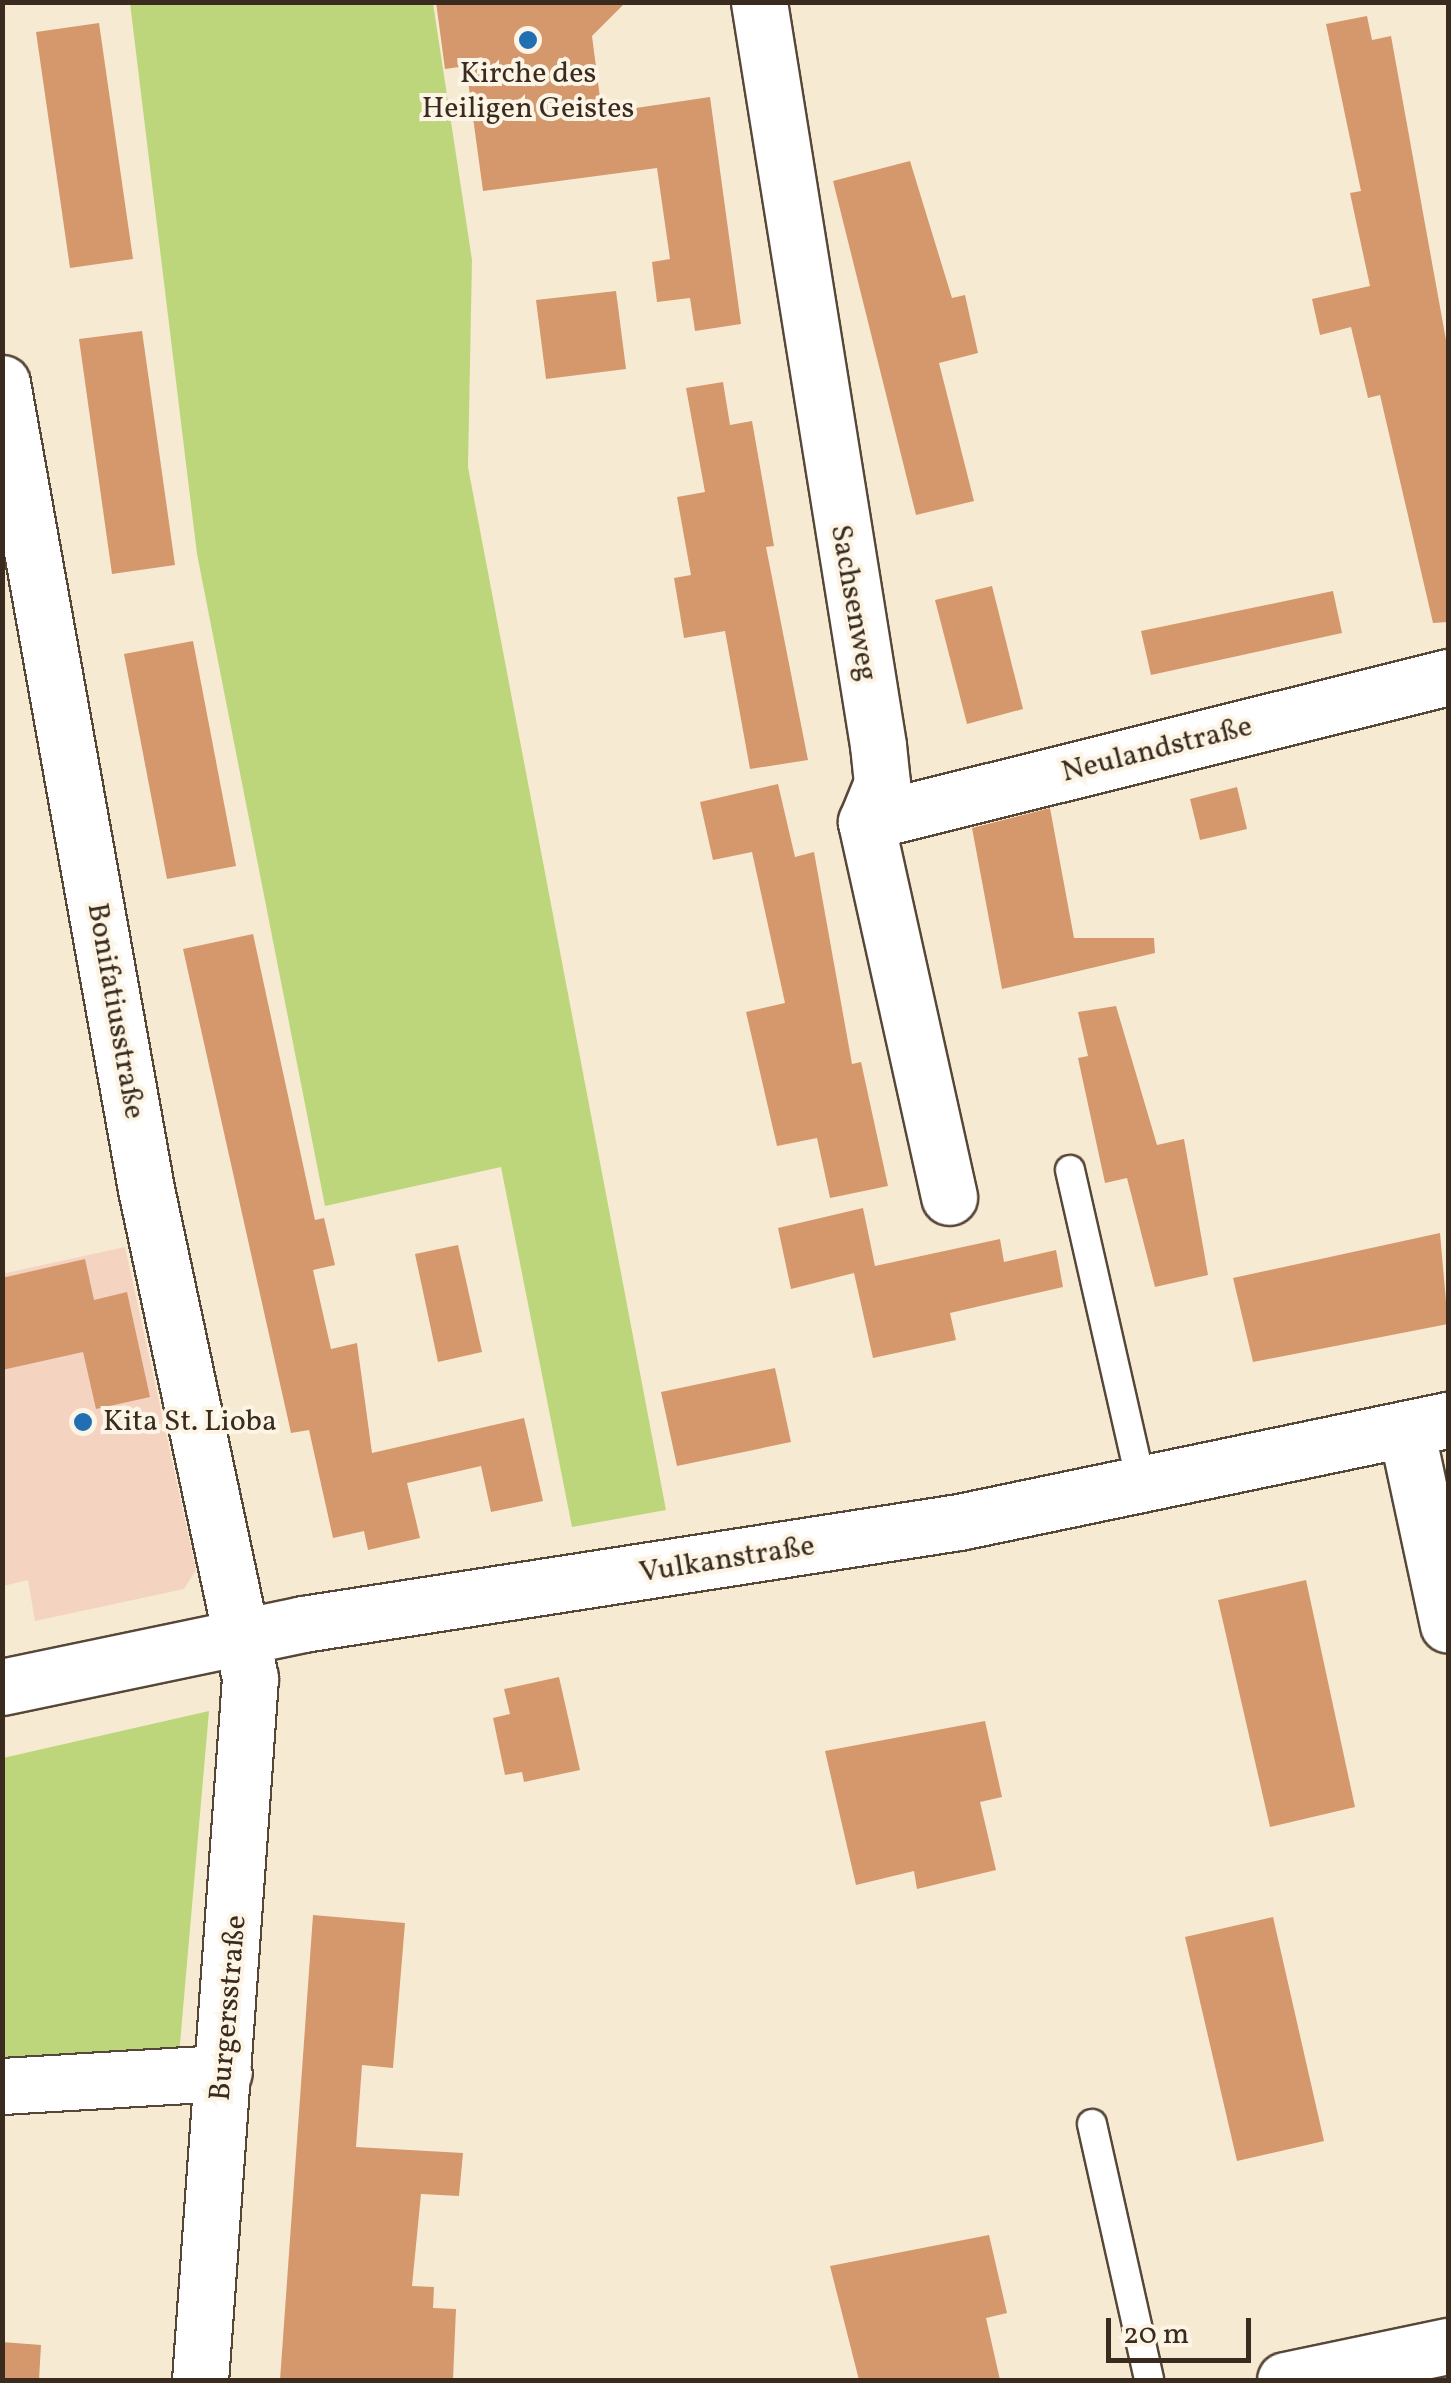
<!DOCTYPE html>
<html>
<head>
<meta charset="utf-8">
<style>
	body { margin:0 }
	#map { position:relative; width:1451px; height:2383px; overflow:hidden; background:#f7ead2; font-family:Vollkorn,serif }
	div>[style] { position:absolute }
	.built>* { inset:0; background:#f4d3c1 }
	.green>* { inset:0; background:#bed67b }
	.building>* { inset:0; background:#d5986d }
	.roads { filter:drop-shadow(2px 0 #574739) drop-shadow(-2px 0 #574739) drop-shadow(0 2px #574739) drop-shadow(0 -2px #574739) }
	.service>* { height:28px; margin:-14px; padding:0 14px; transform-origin:14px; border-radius:14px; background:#fff }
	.minor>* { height:55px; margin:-27.5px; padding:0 27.5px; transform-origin:27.5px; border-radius:27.5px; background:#fff }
	.dots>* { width:28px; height:28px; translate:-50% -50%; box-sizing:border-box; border:5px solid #fcf5e5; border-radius:50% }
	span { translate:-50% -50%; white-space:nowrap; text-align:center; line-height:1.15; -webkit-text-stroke:8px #fcf5e5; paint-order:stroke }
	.poi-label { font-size:30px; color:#3b2a1e }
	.left { translate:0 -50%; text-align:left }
	.street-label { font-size:30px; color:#3b2a1e }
	.frame { position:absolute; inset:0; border:5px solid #3b2a1e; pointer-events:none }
	.scale { position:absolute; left:1106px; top:2318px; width:145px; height:45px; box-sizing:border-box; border:5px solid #3b2a1e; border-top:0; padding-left:12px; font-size:30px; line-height:35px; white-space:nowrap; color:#3b2a1e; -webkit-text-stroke:8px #fcf5e5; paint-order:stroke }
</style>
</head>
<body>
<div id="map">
	<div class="built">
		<i style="clip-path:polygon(125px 1247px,196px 1570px,184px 1589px,35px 1621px,28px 1580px,3px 1586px,2px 1274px)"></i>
	</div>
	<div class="green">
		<i style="clip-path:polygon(130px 3px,433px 3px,472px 260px,468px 467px,666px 1510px,572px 1527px,501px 1167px,325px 1206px,197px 554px)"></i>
		<i style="clip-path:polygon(209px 1711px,179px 2055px,3px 2065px,3px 1758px)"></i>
	</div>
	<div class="building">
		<i style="clip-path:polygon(436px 2px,626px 2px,592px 36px,602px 113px,710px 97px,741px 324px,695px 331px,690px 298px,657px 302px,652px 262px,670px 259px,657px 168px,483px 191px,466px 66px,445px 69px)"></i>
		<i style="clip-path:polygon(1367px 16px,1372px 40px,1391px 36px,1448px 351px,1448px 622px,1433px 623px,1380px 395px,1368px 398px,1351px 327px,1320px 335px,1312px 299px,1370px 286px,1350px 193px,1361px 191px,1326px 24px)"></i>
		<i style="clip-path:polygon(99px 23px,133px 259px,70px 268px,36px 32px)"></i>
		<i style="clip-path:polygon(910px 161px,952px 298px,965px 295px,978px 353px,939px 363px,974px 501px,916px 515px,833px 181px)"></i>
		<i style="clip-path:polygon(616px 291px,626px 369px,546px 379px,536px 300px)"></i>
		<i style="clip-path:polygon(142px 331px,175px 565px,112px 574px,79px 339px)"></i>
		<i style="clip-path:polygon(723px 382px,730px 425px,752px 421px,774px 546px,766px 547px,808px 760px,750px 769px,725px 631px,684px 638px,674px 578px,691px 575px,677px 497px,705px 492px,686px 388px)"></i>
		<i style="clip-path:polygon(992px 586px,1023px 709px,967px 724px,935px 600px)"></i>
		<i style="clip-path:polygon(1333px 591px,1342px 633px,1151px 675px,1141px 631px)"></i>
		<i style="clip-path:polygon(193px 641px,236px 866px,167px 879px,124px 654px)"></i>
		<i style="clip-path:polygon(778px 784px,795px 857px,814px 852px,852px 1064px,861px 1062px,888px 1186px,830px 1198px,817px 1138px,777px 1146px,746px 1012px,785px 1003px,752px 852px,713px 860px,700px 802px)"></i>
		<i style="clip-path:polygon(1237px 787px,1247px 829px,1200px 840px,1190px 799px)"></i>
		<i style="clip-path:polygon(1050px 808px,1074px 938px,1154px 938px,1155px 953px,1002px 989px,972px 828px)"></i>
		<i style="clip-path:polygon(253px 934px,315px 1220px,324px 1218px,335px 1265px,313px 1270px,331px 1349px,357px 1343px,372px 1453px,524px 1418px,543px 1501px,491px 1512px,481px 1466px,407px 1483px,420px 1538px,368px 1550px,364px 1531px,333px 1538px,309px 1430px,291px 1433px,183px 949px)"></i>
		<i style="clip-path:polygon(1116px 1006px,1157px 1145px,1184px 1139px,1208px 1275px,1155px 1287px,1127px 1178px,1105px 1183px,1078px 1058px,1088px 1056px,1078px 1012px)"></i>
		<i style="clip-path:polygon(863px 1208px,875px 1266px,1000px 1239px,1004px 1262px,1056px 1250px,1063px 1287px,950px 1313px,956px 1340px,873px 1358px,854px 1273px,791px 1289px,778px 1228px)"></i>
		<i style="clip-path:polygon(1440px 1233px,1448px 1324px,1253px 1362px,1233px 1278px)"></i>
		<i style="clip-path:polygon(458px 1245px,482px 1352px,438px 1362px,415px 1254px)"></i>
		<i style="clip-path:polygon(85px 1259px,94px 1300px,127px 1292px,150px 1397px,96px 1409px,83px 1352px,2px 1370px,2px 1278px)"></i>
		<i style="clip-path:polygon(775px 1368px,791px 1442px,677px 1466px,661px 1392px)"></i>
		<i style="clip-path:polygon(1306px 1580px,1355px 1807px,1270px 1827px,1218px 1600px)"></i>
		<i style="clip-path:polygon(559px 1677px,580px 1770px,524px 1782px,522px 1772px,505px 1775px,493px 1718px,510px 1714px,504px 1689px)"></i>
		<i style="clip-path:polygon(985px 1721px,1002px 1797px,980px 1802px,996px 1870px,917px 1889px,914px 1871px,856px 1885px,825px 1751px)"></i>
		<i style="clip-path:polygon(313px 1915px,405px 1923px,393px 2068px,362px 2065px,356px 2147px,463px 2153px,459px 2196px,421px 2194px,412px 2286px,434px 2287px,433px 2308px,456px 2309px,453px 2380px,280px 2380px)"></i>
		<i style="clip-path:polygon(1273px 1917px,1324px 2141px,1237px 2161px,1185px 1937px)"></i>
		<i style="clip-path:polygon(989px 2235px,1007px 2313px,986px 2318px,1000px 2380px,859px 2380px,830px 2266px)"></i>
		<i style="clip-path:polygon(2px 2342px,41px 2345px,39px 2380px,2px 2380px)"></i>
	</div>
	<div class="roads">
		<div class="service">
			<i style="left:1070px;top:1170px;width:324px;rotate:77.2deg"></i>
			<i style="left:1092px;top:2124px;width:262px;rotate:77.4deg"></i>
		</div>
		<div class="minor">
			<i style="left:759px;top:2px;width:752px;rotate:80.9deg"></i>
			<i style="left:878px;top:745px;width:38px;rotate:84deg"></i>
			<i style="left:882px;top:783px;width:42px;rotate:112.3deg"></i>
			<i style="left:866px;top:822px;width:384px;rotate:77.5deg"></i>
			<i style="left:2px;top:383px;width:819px;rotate:79.87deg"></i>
			<i style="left:146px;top:1189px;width:500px;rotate:78deg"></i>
			<i style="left:250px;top:1678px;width:704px;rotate:94.07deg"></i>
			<i style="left:866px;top:822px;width:600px;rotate:-13.99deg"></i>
			<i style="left:1406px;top:1429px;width:200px;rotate:77.9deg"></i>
			<i style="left:2px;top:1687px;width:308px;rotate:-11.8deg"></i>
			<i style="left:303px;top:1624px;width:664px;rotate:-8.84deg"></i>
			<i style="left:959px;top:1522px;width:500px;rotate:-11.8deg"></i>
			<i style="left:2px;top:2086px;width:222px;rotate:-3.4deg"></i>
			<i style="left:1285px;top:2380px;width:167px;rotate:-11.8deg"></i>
		</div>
	</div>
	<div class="dots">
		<i style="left:528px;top:40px;background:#1f6fb2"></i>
		<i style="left:83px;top:1422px;background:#1f6fb2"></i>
	</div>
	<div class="poi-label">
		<span style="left:528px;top:91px">Kirche des<br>Heiligen Geistes</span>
		<span class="left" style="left:103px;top:1422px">Kita St. Lioba</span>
	</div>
	<div class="street-label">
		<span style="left:853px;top:603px;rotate:80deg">Sachsenweg</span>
		<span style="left:1157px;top:750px;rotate:-14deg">Neulandstraße</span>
		<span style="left:115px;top:1011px;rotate:80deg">Bonifatiusstraße</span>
		<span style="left:727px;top:1560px;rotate:-9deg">Vulkanstraße</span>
		<span style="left:229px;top:2008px;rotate:-85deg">Burgersstraße</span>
	</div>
	<div class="frame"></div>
	<div class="scale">20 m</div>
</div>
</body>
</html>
